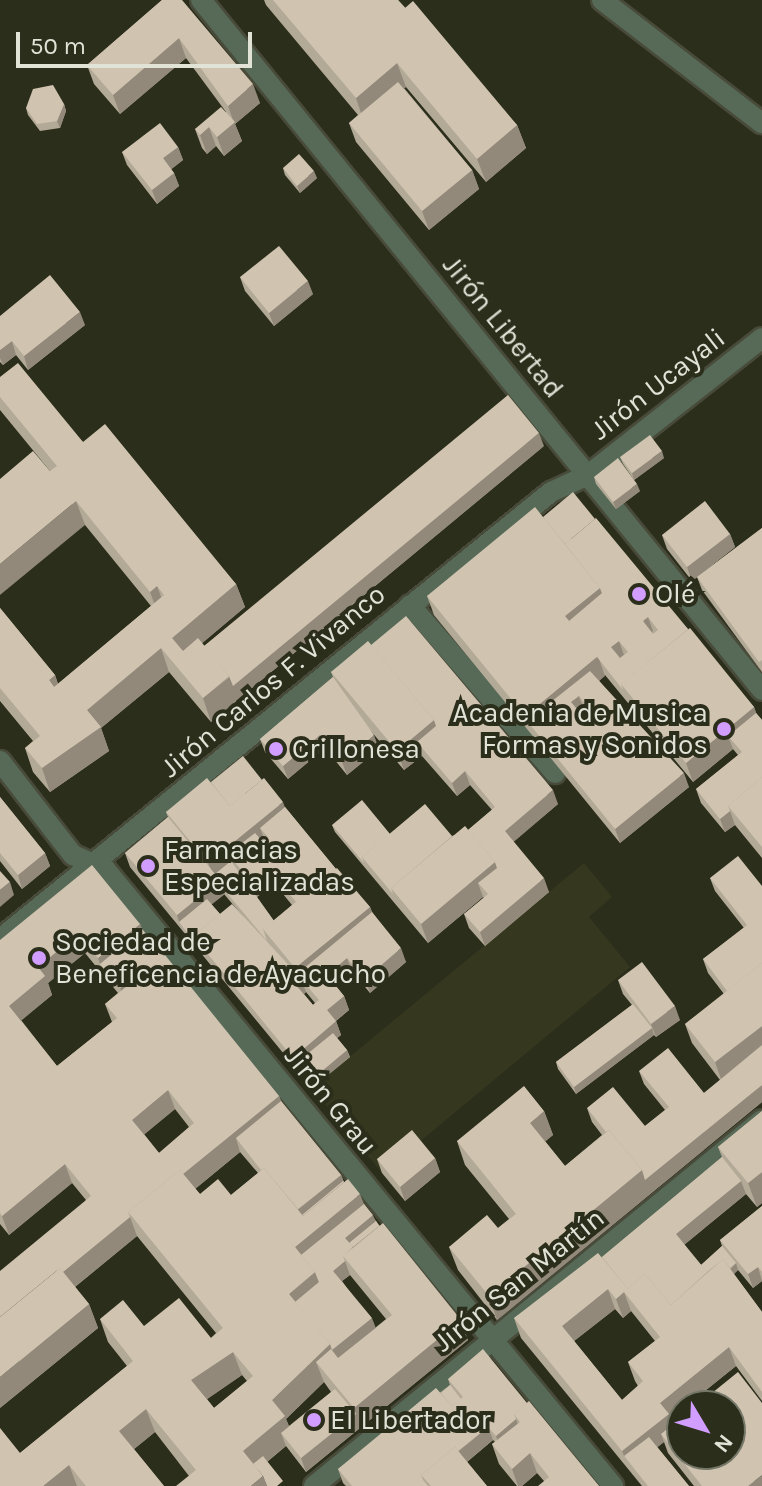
<!DOCTYPE html>
<html>
<head>
<meta charset="utf-8">
<style>
	body { margin:0 }
	#map { position:relative; width:762px; height:1486px; overflow:hidden; background:#2c2e1c; font-family:Karla,sans-serif }
	div>[style] { position:absolute }
	.built>* { inset:0; background:#35371e }
	.roads { filter:drop-shadow(2px 0 #494b3a) drop-shadow(-2px 0 #494b3a) drop-shadow(0 2px #494b3a) drop-shadow(0 -2px #494b3a) }
	.minor>* { height:20px; margin:-10px; padding:0 10px; transform-origin:10px; border-radius:10px; background:#566a57 }
	.tertiary>* { height:20px; margin:-10px; padding:0 10px; transform-origin:10px; border-radius:10px; background:#566a57 }
	.wall>* { inset:0; background:#b3a997 }
	.shaded-wall>* { inset:0; background:#92897b }
	.building>* { inset:0; background:#d0c4b0 }
	.dots>* { width:22px; height:22px; translate:-50% -50%; box-sizing:border-box; border:4px solid #2c2e1c; border-radius:50% }
	span { translate:-50% -50%; white-space:nowrap; text-align:center; line-height:1.15; -webkit-text-stroke:8px #2c2e1c; paint-order:stroke }
	.street-label { font-size:28px; color:#e1e3d7 }
	.poi-label { font-size:28px; color:#e1e3d7 }
	.left { translate:0 -50%; text-align:left }
	.right { translate:-100% -50%; text-align:right }
	.north { position:absolute; left:666px; top:1390px; width:80px; height:80px; box-sizing:border-box; background:#2c2e1c; border:2px solid #747667; border-radius:50%; rotate:128deg; font-size:22px; font-weight:700; line-height:32px; text-align:center; color:#e1e3d7 }
	.north::after { content:''; display:block; margin:auto; width:28px; height:36px; background:#d19dfe; clip-path:polygon(50% 0,100% 100%,50% 72%,0 100%) }
	.scale { position:absolute; left:16px; top:32px; width:236px; height:36px; box-sizing:border-box; border:4px solid #e1e3d7; border-top:0; padding-left:10px; font-size:24px; line-height:28px; white-space:nowrap; color:#e1e3d7; -webkit-text-stroke:6px #2c2e1c; paint-order:stroke }
</style>
</head>
<body>
<div id="map">
	<div class="built">
		<i style="clip-path:polygon(584px 863px,612px 897px,589px 917px,630px 967px,382px 1173px,312px 1088px)"></i>
	</div>
	<div class="roads">
		<div class="minor">
			<i style="left:201px;top:0;width:889px;rotate:50.89deg"></i>
			<i style="left:602px;top:0;width:202px;rotate:37.6deg"></i>
			<i style="left:410px;top:605px;width:222px;rotate:49.2deg"></i>
			<i style="left:0;top:761px;width:119px;rotate:52.2deg"></i>
			<i style="left:73px;top:855px;width:36px;rotate:24deg"></i>
			<i style="left:106px;top:870px;width:798px;rotate:50.54deg"></i>
			<i style="left:0;top:939px;width:710px;rotate:-39.05deg"></i>
			<i style="left:551px;top:492px;width:41px;rotate:-24.7deg"></i>
			<i style="left:588px;top:475px;width:221px;rotate:-38.2deg"></i>
		</div>
		<div class="tertiary">
			<i style="left:314px;top:1486px;width:578px;rotate:-39.25deg"></i>
		</div>
	</div>
	<div class="wall">
		<i style="clip-path:polygon(162px 0,260px 103px,235px 124px,242px 141px,224px 156px,216px 146px,207px 154px,202px 148px,195px 129px,226px 112px,186px 58px,120px 114px,94px 84px,87px 65px)"></i>
		<i style="clip-path:polygon(264px 0,398px 0,517px 125px,526px 148px,486px 182px,406px 87px,404px 88px,472px 170px,479px 189px,429px 230px,356px 142px,349px 123px,358px 115px,266px 5px)"></i>
		<i style="clip-path:polygon(64px 104px,66px 111px,60px 128px,40px 131px,28px 115px,26px 108px)"></i>
		<i style="clip-path:polygon(178px 147px,183px 160px,171px 169px,174px 173px,179px 186px,157px 204px,127px 165px,122px 152px)"></i>
		<i style="clip-path:polygon(283px 168px,317px 178px,300px 193px,285px 175px)"></i>
		<i style="clip-path:polygon(240px 277px,313px 294px,274px 326px,245px 291px)"></i>
		<i style="clip-path:polygon(0 316px,85px 325px,28px 370px,16px 355px,3px 365px,0 362px)"></i>
		<i style="clip-path:polygon(0 377px,83px 442px,236px 584px,245px 607px,202px 643px,204px 646px,544px 446px,211px 722px,169px 672px,101px 728px,109px 751px,50px 792px,33px 772px,25px 748px,33px 741px,0 701px,0 608px,55px 675px,58px 684px,151px 606px,85px 525px,50px 471px,0 410px)"></i>
		<i style="clip-path:polygon(620px 457px,664px 458px,634px 480px,623px 464px)"></i>
		<i style="clip-path:polygon(594px 477px,640px 491px,616px 509px,596px 484px)"></i>
		<i style="clip-path:polygon(543px 517px,688px 629px,754px 707px,756px 713px,762px 720px,762px 858px,735px 825px,725px 832px,701px 803px,696px 789px,738px 755px,733px 749px,693px 782px,605px 675px,599px 681px,689px 787px,620px 843px,434px 615px,427px 596px)"></i>
		<i style="clip-path:polygon(762px 528px,762px 672px,702px 590px,697px 577px)"></i>
		<i style="clip-path:polygon(730px 534px,735px 547px,692px 581px,667px 549px,662px 535px)"></i>
		<i style="clip-path:polygon(371px 645px,558px 804px,513px 842px,549px 892px,485px 946px,469px 928px,464px 914px,484px 898px,483px 897px,428px 943px,335px 832px,332px 825px,390px 834px,452px 836px,468px 830px,492px 810px,470px 785px,457px 796px,422px 756px,404px 770px,370px 730px,379px 749px,347px 775px,325px 748px,288px 779px,265px 752px,260px 739px,333px 677px,331px 672px)"></i>
		<i style="clip-path:polygon(evenodd,211px 782px,285px 807px,336px 869px,370px 907px,372px 912px,406px 962px,370px 993px,352px 971px,335px 985px,344px 996px,349px 1010px,336px 1021px,341px 1035px,337px 1038px,347px 1050px,350px 1057px,312px 1088px,130px 867px,125px 853px,168px 817px,166px 812px,211px 782px,274px 883px,292px 905px,274px 921px,257px 897px,274px 883px,211px 782px,224px 894px,246px 920px,220px 914px,211px 904px,224px 894px,211px 782px,306px 992px,315px 1003px,313px 1005px,304px 994px,306px 992px)"></i>
		<i style="clip-path:polygon(0 797px,45px 853px,50px 866px,22px 889px,0 861px)"></i>
		<i style="clip-path:polygon(710px 878px,762px 886px,762px 1102px,497px 1320px,458px 1270px,449px 1247px,498px 1228px,509px 1219px,465px 1165px,457px 1141px,544px 1111px,553px 1135px,545px 1141px,565px 1166px,602px 1135px,592px 1122px,587px 1108px,645px 1126px,665px 1110px,644px 1084px,639px 1071px,704px 1093px,720px 1080px,692px 1043px,685px 1024px,724px 994px,708px 973px,703px 959px,744px 928px,715px 891px)"></i>
		<i style="clip-path:polygon(evenodd,140px 924px,142px 929px,279px 1096px,281px 1101px,341px 1175px,344px 1182px,364px 1204px,376px 1221px,468px 1340px,306px 1472px,286px 1446px,267px 1462px,189px 1476px,155px 1432px,134px 1449px,164px 1486px,0 1486px,20px 1453px,127px 1366px,108px 1342px,100px 1319px,211px 1338px,216px 1333px,137px 1236px,75px 1287px,89px 1304px,98px 1328px,0 1408px,86px 1200px,72px 1183px,9px 1235px,0 1224px,0 940px,140px 924px,85px 953px,118px 993px,105px 1004px,112px 1022px,57px 1066px,21px 1020px,52px 995px,48px 983px,85px 953px,140px 924px,175px 1109px,189px 1127px,159px 1153px,144px 1134px,175px 1109px,140px 924px,240px 1152px,258px 1173px,231px 1195px,200px 1194px,195px 1189px,240px 1152px,140px 924px,350px 1275px,386px 1319px,375px 1328px,342px 1281px,350px 1275px,140px 924px,242px 1375px,247px 1381px,214px 1408px,207px 1399px,242px 1375px,140px 924px,324px 1382px,331px 1392px,289px 1426px,286px 1419px,324px 1382px)"></i>
		<i style="clip-path:polygon(618px 980px,680px 1020px,656px 1037px,654px 1035px,576px 1094px,558px 1069px,556px 1062px,632px 1005px,623px 994px)"></i>
		<i style="clip-path:polygon(evenodd,762px 1111px,762px 1203px,757px 1207px,746px 1194px,684px 1245px,701px 1265px,722px 1246px,720px 1240px,762px 1206px,762px 1281px,753px 1288px,738px 1270px,734px 1274px,762px 1312px,762px 1401px,736px 1366px,670px 1419px,672px 1424px,762px 1486px,694px 1486px,668px 1453px,664px 1442px,657px 1447px,689px 1486px,642px 1486px,521px 1338px,514px 1318px,602px 1257px,722px 1157px,718px 1147px,762px 1111px,615px 1309px,623px 1318px,631px 1311px,655px 1341px,628px 1362px,635px 1381px,638px 1386px,622px 1400px,574px 1341px,615px 1309px)"></i>
		<i style="clip-path:polygon(435px 1158px,440px 1172px,405px 1201px,382px 1173px,377px 1159px)"></i>
		<i style="clip-path:polygon(448px 1379px,527px 1403px,599px 1486px,544px 1481px,537px 1473px,522px 1486px,517px 1486px,499px 1464px,492px 1444px,495px 1442px,493px 1440px,467px 1462px,487px 1486px,346px 1486px,343px 1483px,338px 1469px,450px 1385px)"></i>
	</div>
	<div class="shaded-wall">
		<i style="clip-path:polygon(179px 38px,186px 58px,120px 114px,113px 95px)"></i>
		<i style="clip-path:polygon(397px 63px,406px 87px,364px 122px,356px 98px)"></i>
		<i style="clip-path:polygon(253px 84px,260px 103px,235px 124px,242px 141px,224px 156px,217px 137px,234px 123px,228px 106px)"></i>
		<i style="clip-path:polygon(64px 104px,66px 111px,60px 128px,57px 121px)"></i>
		<i style="clip-path:polygon(517px 125px,526px 148px,486px 182px,477px 159px)"></i>
		<i style="clip-path:polygon(209px 127px,216px 146px,207px 154px,200px 135px)"></i>
		<i style="clip-path:polygon(178px 147px,183px 160px,168px 172px,163px 158px)"></i>
		<i style="clip-path:polygon(472px 170px,479px 189px,429px 230px,422px 211px)"></i>
		<i style="clip-path:polygon(314px 171px,317px 178px,300px 193px,297px 186px)"></i>
		<i style="clip-path:polygon(174px 173px,179px 186px,157px 204px,152px 190px)"></i>
		<i style="clip-path:polygon(308px 281px,313px 294px,274px 326px,269px 313px)"></i>
		<i style="clip-path:polygon(80px 312px,85px 325px,28px 370px,24px 356px)"></i>
		<i style="clip-path:polygon(12px 341px,16px 355px,3px 365px,0 358px,0 350px)"></i>
		<i style="clip-path:polygon(539px 433px,544px 446px,211px 722px,203px 698px)"></i>
		<i style="clip-path:polygon(662px 451px,664px 458px,634px 480px,632px 473px)"></i>
		<i style="clip-path:polygon(637px 484px,640px 491px,616px 509px,613px 502px)"></i>
		<i style="clip-path:polygon(76px 501px,85px 525px,0 595px,0 564px)"></i>
		<i style="clip-path:polygon(730px 534px,735px 547px,692px 581px,687px 567px)"></i>
		<i style="clip-path:polygon(236px 584px,245px 607px,180px 662px,172px 638px)"></i>
		<i style="clip-path:polygon(157px 586px,166px 610px,159px 616px,150px 592px)"></i>
		<i style="clip-path:polygon(600px 588px,607px 607px,567px 622px,565px 616px)"></i>
		<i style="clip-path:polygon(648px 617px,653px 631px,648px 635px,643px 621px)"></i>
		<i style="clip-path:polygon(619px 641px,624px 655px,616px 661px,611px 647px)"></i>
		<i style="clip-path:polygon(161px 648px,169px 672px,101px 728px,109px 751px,50px 792px,42px 768px,87px 710px)"></i>
		<i style="clip-path:polygon(598px 656px,605px 676px,579px 697px,584px 709px,576px 715px,527px 722px,525px 716px)"></i>
		<i style="clip-path:polygon(55px 675px,63px 699px,49px 680px)"></i>
		<i style="clip-path:polygon(754px 707px,761px 726px,728px 736px,733px 749px,693px 782px,686px 763px)"></i>
		<i style="clip-path:polygon(434px 720px,441px 739px,417px 742px,422px 756px,404px 770px,397px 751px)"></i>
		<i style="clip-path:polygon(320px 735px,325px 748px,288px 779px,283px 766px)"></i>
		<i style="clip-path:polygon(374px 735px,379px 749px,347px 775px,342px 762px)"></i>
		<i style="clip-path:polygon(465px 771px,470px 785px,457px 796px,452px 783px)"></i>
		<i style="clip-path:polygon(684px 773px,689px 787px,620px 843px,615px 829px)"></i>
		<i style="clip-path:polygon(553px 790px,558px 804px,510px 845px,505px 831px)"></i>
		<i style="clip-path:polygon(283px 802px,290px 821px,260px 828px,265px 841px,228px 854px,233px 868px,213px 875px,208px 863px)"></i>
		<i style="clip-path:polygon(730px 811px,735px 825px,725px 832px,720px 819px)"></i>
		<i style="clip-path:polygon(277px 848px,282px 861px,276px 866px,271px 852px)"></i>
		<i style="clip-path:polygon(45px 853px,50px 866px,22px 889px,18px 875px)"></i>
		<i style="clip-path:polygon(495px 862px,502px 881px,478px 883px,483px 897px,428px 943px,421px 924px)"></i>
		<i style="clip-path:polygon(269px 869px,274px 883px,257px 897px,252px 883px)"></i>
		<i style="clip-path:polygon(544px 878px,549px 892px,485px 946px,480px 932px)"></i>
		<i style="clip-path:polygon(220px 880px,225px 894px,183px 927px,179px 922px,177px 915px)"></i>
		<i style="clip-path:polygon(10px 882px,14px 895px,0 907px,0 890px)"></i>
		<i style="clip-path:polygon(370px 907px,377px 926px,301px 979px,306px 992px,300px 997px,295px 984px,299px 980px,295px 968px)"></i>
		<i style="clip-path:polygon(140px 924px,147px 943px,100px 964px,98px 958px)"></i>
		<i style="clip-path:polygon(78px 934px,85px 953px,48px 983px,52px 995px,16px 1025px,9px 1006px,38px 967px)"></i>
		<i style="clip-path:polygon(401px 948px,406px 962px,370px 993px,365px 979px)"></i>
		<i style="clip-path:polygon(347px 958px,352px 971px,332px 988px,327px 975px)"></i>
		<i style="clip-path:polygon(135px 976px,140px 989px,125px 1001px,120px 988px)"></i>
		<i style="clip-path:polygon(344px 996px,349px 1010px,332px 1024px,327px 1010px)"></i>
		<i style="clip-path:polygon(675px 1006px,680px 1020px,656px 1037px,651px 1024px)"></i>
		<i style="clip-path:polygon(336px 1021px,341px 1035px,300px 1069px,295px 1064px,293px 1058px)"></i>
		<i style="clip-path:polygon(762px 1026px,762px 1050px,722px 1082px,715px 1062px)"></i>
		<i style="clip-path:polygon(652px 1028px,654px 1035px,576px 1094px,574px 1087px)"></i>
		<i style="clip-path:polygon(347px 1050px,350px 1057px,312px 1088px,310px 1081px)"></i>
		<i style="clip-path:polygon(762px 1085px,762px 1102px,497px 1320px,489px 1296px,642px 1170px)"></i>
		<i style="clip-path:polygon(168px 1090px,175px 1109px,139px 1139px,132px 1120px)"></i>
		<i style="clip-path:polygon(279px 1096px,286px 1115px,236px 1138px,240px 1152px,144px 1231px,131px 1216px)"></i>
		<i style="clip-path:polygon(544px 1111px,553px 1135px,539px 1147px,530px 1123px)"></i>
		<i style="clip-path:polygon(435px 1158px,440px 1172px,405px 1201px,400px 1187px)"></i>
		<i style="clip-path:polygon(65px 1164px,72px 1183px,9px 1235px,2px 1216px)"></i>
		<i style="clip-path:polygon(762px 1172px,762px 1203px,757px 1207px,748px 1183px)"></i>
		<i style="clip-path:polygon(341px 1175px,346px 1188px,302px 1224px,295px 1212px)"></i>
		<i style="clip-path:polygon(741px 1181px,746px 1194px,680px 1248px,676px 1234px)"></i>
		<i style="clip-path:polygon(360px 1194px,369px 1217px,307px 1267px,295px 1247px)"></i>
		<i style="clip-path:polygon(373px 1215px,378px 1228px,352px 1249px,345px 1238px)"></i>
		<i style="clip-path:polygon(130px 1217px,137px 1236px,0 1348px,0 1323px)"></i>
		<i style="clip-path:polygon(345px 1261px,350px 1275px,338px 1284px,333px 1271px)"></i>
		<i style="clip-path:polygon(736px 1263px,738px 1270px,678px 1324px)"></i>
		<i style="clip-path:polygon(758px 1267px,762px 1281px,753px 1288px,748px 1274px)"></i>
		<i style="clip-path:polygon(315px 1272px,324px 1296px,301px 1315px,289px 1294px)"></i>
		<i style="clip-path:polygon(608px 1289px,615px 1309px,569px 1345px,562px 1326px)"></i>
		<i style="clip-path:polygon(624px 1292px,631px 1311px,623px 1318px,616px 1299px)"></i>
		<i style="clip-path:polygon(89px 1304px,98px 1328px,0 1408px,0 1377px)"></i>
		<i style="clip-path:polygon(372px 1318px,377px 1331px,337px 1364px,316px 1362px,324px 1382px,286px 1419px,294px 1440px,281px 1433px,286px 1446px,253px 1473px,243px 1451px,272px 1400px,330px 1344px)"></i>
		<i style="clip-path:polygon(461px 1320px,468px 1340px,306px 1472px,301px 1458px,356px 1414px,354px 1408px)"></i>
		<i style="clip-path:polygon(729px 1347px,736px 1366px,686px 1406px,682px 1406px,682px 1410px,670px 1419px,675px 1433px,661px 1434px,664px 1442px,633px 1467px,624px 1456px,622px 1451px,660px 1403px)"></i>
		<i style="clip-path:polygon(233px 1352px,242px 1375px,200px 1404px,191px 1380px)"></i>
		<i style="clip-path:polygon(146px 1409px,155px 1432px,128px 1454px,119px 1431px)"></i>
		<i style="clip-path:polygon(516px 1419px,521px 1433px,501px 1450px,496px 1436px)"></i>
		<i style="clip-path:polygon(488px 1427px,493px 1440px,438px 1486px,425px 1479px)"></i>
		<i style="clip-path:polygon(530px 1453px,537px 1473px,522px 1486px,518px 1486px,512px 1469px)"></i>
		<i style="clip-path:polygon(69px 1465px,77px 1486px,43px 1486px)"></i>
		<i style="clip-path:polygon(762px 1475px,762px 1486px,748px 1486px)"></i>
		<i style="clip-path:polygon(263px 1476px,267px 1486px,251px 1486px)"></i>
	</div>
	<div class="building">
		<i style="clip-path:polygon(162px 0,182px 0,253px 84px,228px 106px,179px 38px,113px 95px,87px 65px)"></i>
		<i style="clip-path:polygon(273px 0,398px 0,405px 8px,413px 1px,517px 125px,477px 159px,397px 63px,356px 98px)"></i>
		<i style="clip-path:polygon(398px 82px,472px 170px,422px 211px,349px 123px)"></i>
		<i style="clip-path:polygon(53px 85px,64px 104px,57px 121px,37px 124px,26px 108px,33px 89px)"></i>
		<i style="clip-path:polygon(221px 107px,235px 122px,217px 137px,209px 127px,200px 135px,195px 129px)"></i>
		<i style="clip-path:polygon(160px 123px,178px 147px,163px 158px,174px 173px,152px 190px,122px 152px)"></i>
		<i style="clip-path:polygon(299px 154px,314px 171px,297px 186px,283px 168px)"></i>
		<i style="clip-path:polygon(279px 246px,308px 281px,269px 313px,240px 277px)"></i>
		<i style="clip-path:polygon(50px 275px,80px 312px,24px 356px,12px 341px,0 350px,0 316px)"></i>
		<i style="clip-path:polygon(18px 363px,83px 442px,105px 424px,236px 584px,172px 638px,183px 651px,198px 638px,229px 676px,203px 698px,161px 648px,87px 710px,101px 727px,42px 768px,25px 748px,40px 736px,0 688px,0 608px,55px 675px,49px 680px,54px 687px,164px 595px,157px 586px,150px 592px,76px 501px,0 564px,0 479px,33px 451px,50px 471px,57px 466px,0 397px,0 377px)"></i>
		<i style="clip-path:polygon(508px 395px,539px 433px,233px 686px,229px 676px,204px 646px)"></i>
		<i style="clip-path:polygon(650px 435px,662px 451px,632px 473px,620px 457px)"></i>
		<i style="clip-path:polygon(618px 458px,637px 484px,613px 502px,594px 477px)"></i>
		<i style="clip-path:polygon(573px 492px,595px 519px,565px 544px,543px 517px)"></i>
		<i style="clip-path:polygon(705px 501px,730px 534px,687px 567px,662px 535px)"></i>
		<i style="clip-path:polygon(535px 507px,600px 588px,565px 616px,598px 656px,525px 716px,427px 596px)"></i>
		<i style="clip-path:polygon(evenodd,596px 518px,688px 629px,635px 673px,633px 673px,634px 674px,621px 684px,623px 690px,569px 621px,602px 593px,600px 588px,565px 544px,596px 518px,648px 617px,658px 630px,653px 634px,643px 621px,648px 617px,596px 518px,619px 641px,628px 652px,620px 658px,611px 647px,619px 641px)"></i>
		<i style="clip-path:polygon(762px 528px,762px 660px,759px 662px,697px 577px)"></i>
		<i style="clip-path:polygon(406px 616px,553px 790px,505px 831px,544px 878px,480px 932px,464px 914px,488px 894px,478px 883px,497px 868px,495px 862px,468px 830px,495px 807px,465px 771px,452px 783px,417px 742px,436px 726px,434px 720px,371px 645px)"></i>
		<i style="clip-path:polygon(690px 628px,754px 707px,686px 763px,621px 684px)"></i>
		<i style="clip-path:polygon(368px 641px,434px 720px,397px 751px,331px 672px)"></i>
		<i style="clip-path:polygon(evenodd,590px 671px,684px 773px,615px 829px,527px 721px,590px 671px,579px 696px,589px 709px,582px 715px,571px 702px,579px 696px)"></i>
		<i style="clip-path:polygon(333px 677px,374px 735px,342px 762px,320px 735px,283px 766px,260px 739px)"></i>
		<i style="clip-path:polygon(756px 713px,762px 720px,762px 777px,728px 806px,730px 811px,720px 819px,696px 789px,742px 752px,728px 736px)"></i>
		<i style="clip-path:polygon(243px 756px,262px 780px,230px 806px,211px 782px)"></i>
		<i style="clip-path:polygon(762px 777px,762px 847px,728px 806px)"></i>
		<i style="clip-path:polygon(207px 778px,230px 806px,264px 778px,283px 802px,208px 863px,166px 812px)"></i>
		<i style="clip-path:polygon(0 797px,45px 853px,18px 875px,0 853px)"></i>
		<i style="clip-path:polygon(362px 800px,390px 834px,362px 857px,364px 863px,332px 825px)"></i>
		<i style="clip-path:polygon(425px 804px,452px 836px,391px 888px,393px 894px,362px 857px)"></i>
		<i style="clip-path:polygon(evenodd,285px 807px,336px 869px,296px 902px,269px 869px,252px 883px,228px 854px,255px 833px,263px 842px,268px 837px,260px 828px,285px 807px,277px 848px,284px 857px,279px 862px,271px 852px,277px 848px)"></i>
		<i style="clip-path:polygon(168px 817px,220px 880px,177px 915px,125px 853px)"></i>
		<i style="clip-path:polygon(465px 826px,495px 862px,421px 924px,391px 888px)"></i>
		<i style="clip-path:polygon(738px 856px,762px 886px,762px 963px,727px 991px,703px 959px,747px 925px,710px 878px)"></i>
		<i style="clip-path:polygon(231px 861px,274px 921px,263px 929px,267px 941px,222px 887px,220px 880px,215px 874px)"></i>
		<i style="clip-path:polygon(evenodd,92px 865px,140px 924px,98px 958px,78px 934px,38px 967px,45px 976px,9px 1006px,57px 1066px,117px 1018px,105px 1004px,165px 955px,279px 1096px,183px 1174px,180px 1170px,128px 1212px,130px 1217px,63px 1272px,60px 1268px,0 1317px,0 1271px,91px 1196px,65px 1164px,2px 1216px,0 1213px,0 940px,92px 865px,168px 1090px,194px 1123px,159px 1153px,132px 1120px,168px 1090px)"></i>
		<i style="clip-path:polygon(337px 868px,370px 907px,295px 968px,263px 929px)"></i>
		<i style="clip-path:polygon(0 871px,10px 882px,0 890px)"></i>
		<i style="clip-path:polygon(207px 899px,220px 914px,193px 936px,195px 943px,179px 922px)"></i>
		<i style="clip-path:polygon(evenodd,232px 904px,297px 974px,372px 912px,401px 948px,365px 979px,347px 958px,327px 975px,344px 996px,327px 1010px,336px 1021px,293px 1058px,193px 936px,232px 904px,301px 979px,319px 1000px,313px 1005px,295px 984px,301px 979px)"></i>
		<i style="clip-path:polygon(142px 929px,164px 956px,137px 978px,135px 976px,120px 988px,100px 964px)"></i>
		<i style="clip-path:polygon(642px 962px,675px 1006px,651px 1024px,618px 980px)"></i>
		<i style="clip-path:polygon(762px 963px,762px 1026px,715px 1062px,685px 1024px)"></i>
		<i style="clip-path:polygon(633px 1004px,652px 1028px,574px 1087px,556px 1062px)"></i>
		<i style="clip-path:polygon(333px 1033px,347px 1050px,310px 1081px,295px 1064px)"></i>
		<i style="clip-path:polygon(762px 1045px,762px 1085px,645px 1180px,642px 1170px,609px 1130px,606px 1132px,587px 1108px,613px 1087px,645px 1126px,669px 1107px,639px 1071px,668px 1048px,704px 1093px)"></i>
		<i style="clip-path:polygon(524px 1086px,544px 1111px,530px 1123px,565px 1166px,609px 1130px,642px 1170px,489px 1296px,449px 1247px,487px 1215px,498px 1228px,516px 1214px,457px 1141px)"></i>
		<i style="clip-path:polygon(281px 1101px,341px 1175px,298px 1209px,264px 1168px,261px 1170px,236px 1138px)"></i>
		<i style="clip-path:polygon(762px 1111px,762px 1172px,748px 1183px,718px 1147px)"></i>
		<i style="clip-path:polygon(412px 1130px,435px 1158px,400px 1187px,377px 1159px)"></i>
		<i style="clip-path:polygon(722px 1157px,741px 1181px,676px 1234px,707px 1272px,671px 1305px,645px 1274px,628px 1289px,602px 1257px)"></i>
		<i style="clip-path:polygon(evenodd,264px 1168px,303px 1216px,348px 1179px,360px 1194px,295px 1247px,315px 1272px,289px 1294px,330px 1344px,272px 1400px,285px 1416px,243px 1451px,263px 1476px,251px 1486px,176px 1486px,196px 1470px,146px 1409px,119px 1431px,164px 1486px,86px 1486px,69px 1465px,43px 1486px,0 1486px,0 1428px,20px 1453px,133px 1361px,100px 1319px,123px 1300px,144px 1326px,179px 1298px,211px 1338px,223px 1328px,128px 1212px,180px 1170px,200px 1194px,218px 1179px,231px 1195px,264px 1168px,233px 1352px,253px 1376px,214px 1408px,191px 1380px,233px 1352px)"></i>
		<i style="clip-path:polygon(343px 1181px,344px 1182px,303px 1216px,302px 1215px)"></i>
		<i style="clip-path:polygon(364px 1204px,373px 1215px,345px 1238px,353px 1247px,343px 1256px,345px 1261px,333px 1271px,372px 1318px,332px 1350px,330px 1344px,295px 1302px,319px 1282px,315px 1272px,301px 1255px)"></i>
		<i style="clip-path:polygon(762px 1206px,762px 1272px,758px 1267px,748px 1274px,720px 1240px)"></i>
		<i style="clip-path:polygon(376px 1221px,379px 1226px,353px 1247px,349px 1243px)"></i>
		<i style="clip-path:polygon(383px 1223px,461px 1320px,354px 1408px,316px 1362px,331px 1349px,338px 1358px,392px 1315px,343px 1256px)"></i>
		<i style="clip-path:polygon(722px 1246px,736px 1263px,730px 1268px,723px 1259px,707px 1272px,701px 1265px)"></i>
		<i style="clip-path:polygon(evenodd,598px 1253px,628px 1289px,645px 1274px,671px 1305px,723px 1259px,762px 1312px,762px 1392px,729px 1347px,660px 1403px,669px 1414px,622px 1451px,514px 1318px,598px 1253px,608px 1289px,616px 1299px,624px 1292px,660px 1337px,628px 1362px,643px 1381px,622px 1400px,562px 1326px,608px 1289px)"></i>
		<i style="clip-path:polygon(60px 1268px,89px 1304px,0 1377px,0 1317px)"></i>
		<i style="clip-path:polygon(483px 1349px,527px 1403px,514px 1414px,516px 1419px,496px 1436px,488px 1427px,458px 1451px,455px 1447px,421px 1475px,423px 1480px,428px 1486px,352px 1486px,338px 1469px,436px 1388px,452px 1406px,463px 1397px,448px 1379px)"></i>
		<i style="clip-path:polygon(738px 1372px,762px 1403px,762px 1475px,748px 1486px,702px 1486px,661px 1434px,682px 1417px,682px 1454px,730px 1454px,730px 1406px,696px 1406px)"></i>
		<i style="clip-path:polygon(450px 1385px,461px 1399px,452px 1406px,441px 1393px)"></i>
		<i style="clip-path:polygon(335px 1389px,356px 1414px,301px 1458px,281px 1433px)"></i>
		<i style="clip-path:polygon(529px 1401px,599px 1486px,538px 1486px,549px 1477px,530px 1453px,512px 1469px,492px 1444px,520px 1422px,514px 1414px)"></i>
		<i style="clip-path:polygon(649px 1437px,689px 1486px,648px 1486px,624px 1456px)"></i>
		<i style="clip-path:polygon(455px 1447px,487px 1486px,431px 1486px,421px 1475px)"></i>
		<i style="clip-path:polygon(263px 1456px,283px 1481px,277px 1486px,267px 1486px,263px 1476px,253px 1464px)"></i>
	</div>
	<div class="dots">
		<i style="left:639px;top:594px;background:#d19dfe"></i>
		<i style="left:724px;top:729px;background:#d19dfe"></i>
		<i style="left:276px;top:749px;background:#d19dfe"></i>
		<i style="left:148px;top:866px;background:#d19dfe"></i>
		<i style="left:39px;top:958px;background:#d19dfe"></i>
		<i style="left:314px;top:1420px;background:#d19dfe"></i>
	</div>
	<div class="street-label">
		<span style="left:503px;top:327px;rotate:51deg">Jirón Libertad</span>
		<span style="left:658px;top:384px;rotate:-38deg">Jirón Ucayali</span>
		<span style="left:273px;top:681px;rotate:-40deg">Jirón Carlos F. Vivanco</span>
		<span style="left:331px;top:1101px;rotate:51deg">Jirón Grau</span>
		<span style="left:519px;top:1280px;rotate:-39deg">Jirón San Martín</span>
	</div>
	<div class="poi-label">
		<span class="left" style="left:655px;top:594px">Olé</span>
		<span class="right" style="left:708px;top:729px">Acadenia de Musica<br>Formas y Sonidos</span>
		<span class="left" style="left:292px;top:749px">Crillonesa</span>
		<span class="left" style="left:164px;top:866px">Farmacias<br>Especializadas</span>
		<span class="left" style="left:55px;top:958px">Sociedad de<br>Beneficencia de Ayacucho</span>
		<span class="left" style="left:330px;top:1420px">El Libertador</span>
	</div>
	<div class="north">N</div>
	<div class="scale">50 m</div>
</div>
</body>
</html>
